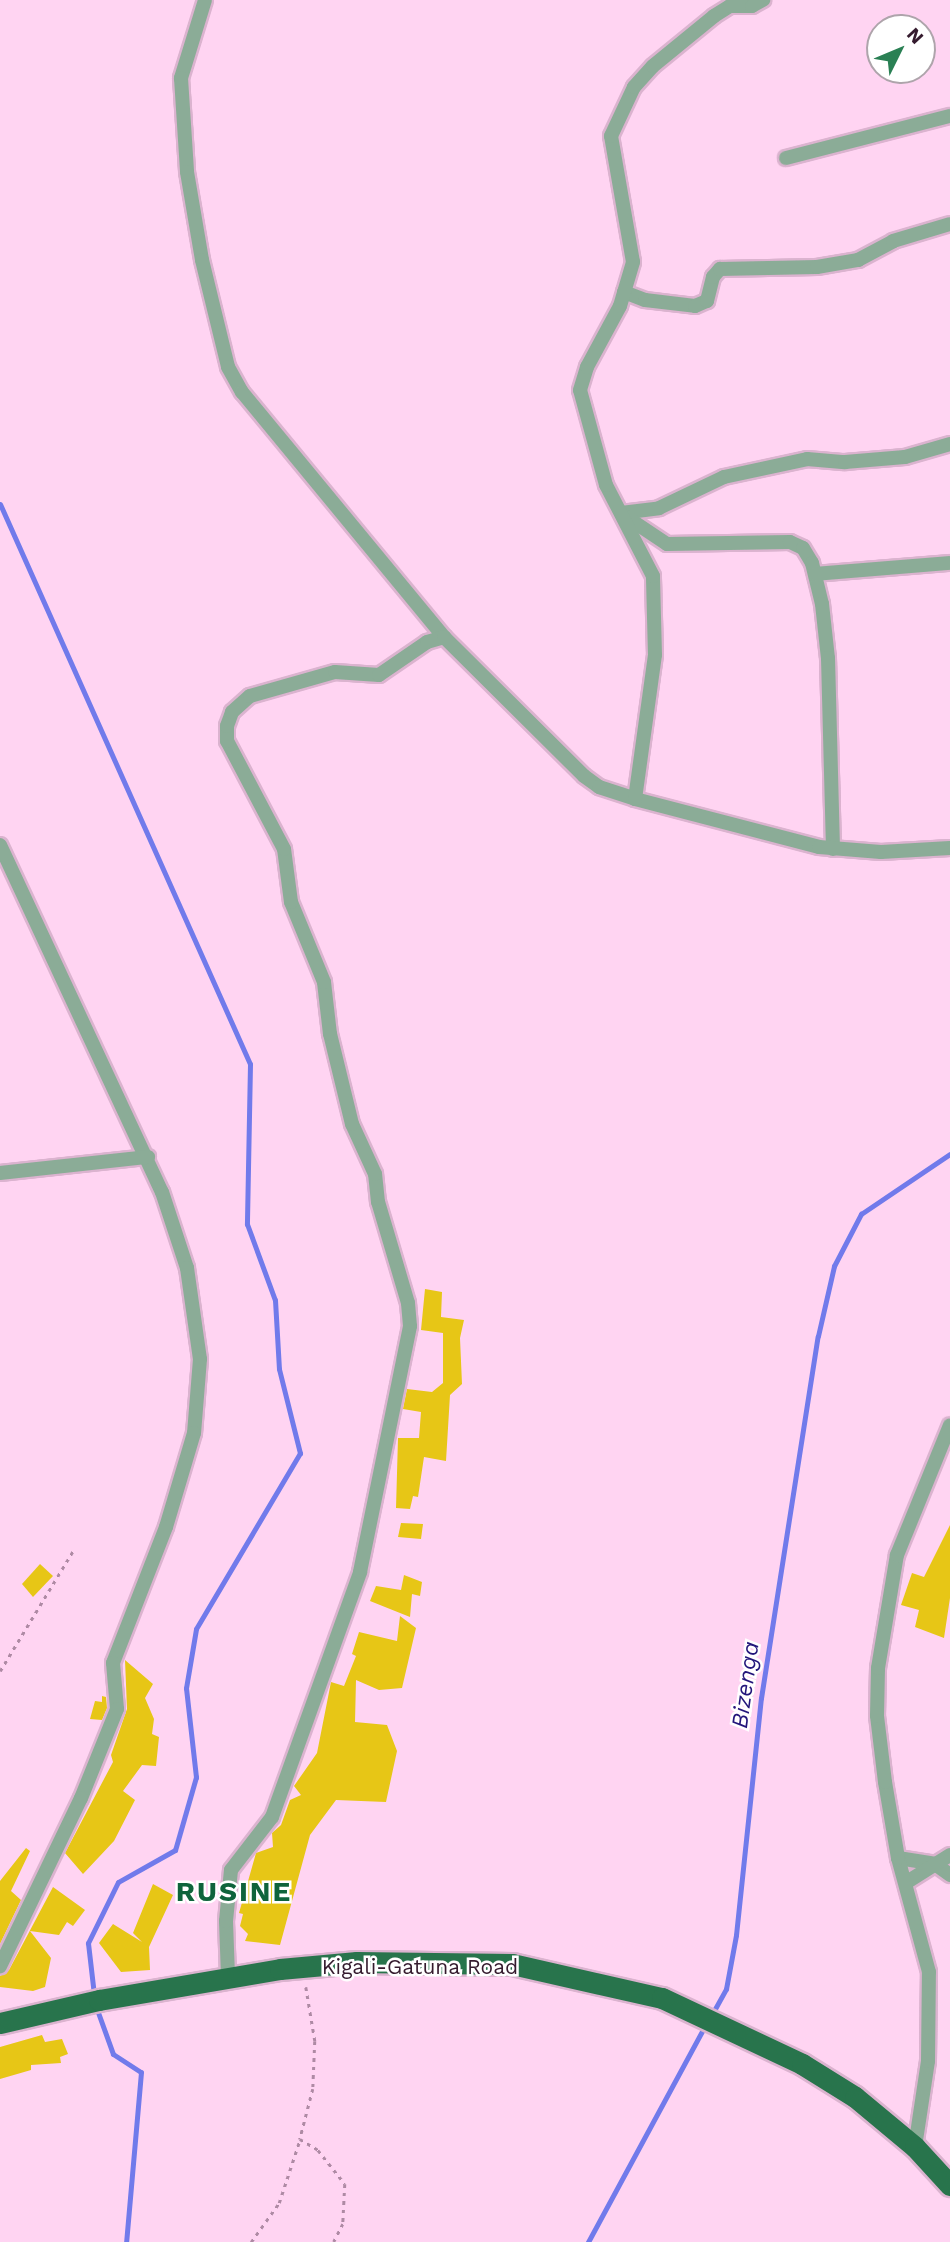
<!DOCTYPE html>
<html>
<head>
<meta charset="utf-8">
<style>
	body { margin:0 }
	#map { position:relative; width:950px; height:2242px; overflow:hidden; background:#ffd4f2; font-family:"Work Sans",sans-serif }
	div>[style] { position:absolute }
	.stream>* { height:5px; margin:-2.5px; padding:0 2.5px; transform-origin:2.5px; border-radius:2.5px; background:#717aeb }
	.building>* { inset:0; background:#e7c616 }
	.path>* { height:2.5px; margin-top:-1.25px; transform-origin:0; background:repeating-linear-gradient(90deg,#ae8aa4 0 3.5px,transparent 0 8.5px) }
	.roads { filter:drop-shadow(2px 0 #dbb3cf) drop-shadow(-2px 0 #dbb3cf) drop-shadow(0 2px #dbb3cf) drop-shadow(0 -2px #dbb3cf) }
	.minor>* { height:14px; margin:-7px; padding:0 7px; transform-origin:7px; border-radius:7px; background:#8bac97 }
	.trunk>* { height:21px; margin:-10.5px; padding:0 10.5px; transform-origin:10.5px; border-radius:10.5px; background:#28744c }
	span { translate:-50% -50%; white-space:nowrap; text-align:center; line-height:1.15; -webkit-text-stroke:5px #fff; paint-order:stroke }
	.street-label { font-size:21px; color:#351b2e }
	.water-label { font-size:23px; color:#23167b; font-style:italic }
	.district-label { font-size:28px; color:#0f643c; font-weight:700; letter-spacing:2px }
	.north { position:absolute; left:866px; top:14px; width:70px; height:70px; box-sizing:border-box; background:#fff; border:2px solid #aea4ab; border-radius:50%; rotate:47deg; font-size:19px; font-weight:700; line-height:28px; text-align:center; color:#351b2e }
	.north::after { content:''; display:block; margin:auto; width:24px; height:32px; background:#2a8054; clip-path:polygon(50% 0,100% 100%,50% 72%,0 100%) }
</style>
</head>
<body>
<div id="map">
	<div class="stream">
		<i style="left:0;top:504px;width:613px;rotate:65.94deg"></i>
		<i style="left:250px;top:1064px;width:160px;rotate:91.1deg"></i>
		<i style="left:247px;top:1224px;width:81px;rotate:69.8deg"></i>
		<i style="left:275px;top:1300px;width:69px;rotate:86.7deg"></i>
		<i style="left:279px;top:1369px;width:87px;rotate:76deg"></i>
		<i style="left:300px;top:1453px;width:204px;rotate:120.6deg"></i>
		<i style="left:196px;top:1629px;width:60px;rotate:99.6deg"></i>
		<i style="left:186px;top:1688px;width:90px;rotate:83.6deg"></i>
		<i style="left:196px;top:1777px;width:76px;rotate:106deg"></i>
		<i style="left:175px;top:1850px;width:65px;rotate:150.7deg"></i>
		<i style="left:118px;top:1882px;width:68px;rotate:116.2deg"></i>
		<i style="left:88px;top:1943px;width:52px;rotate:83.4deg"></i>
		<i style="left:95px;top:2004px;width:53px;rotate:70.2deg"></i>
		<i style="left:113px;top:2054px;width:33px;rotate:33deg"></i>
		<i style="left:141px;top:2072px;width:171px;rotate:95deg"></i>
		<i style="left:711px;top:2016px;width:31px;rotate:-61deg"></i>
		<i style="left:726px;top:1989px;width:55px;rotate:-79.5deg"></i>
		<i style="left:736px;top:1935px;width:238px;rotate:-84deg"></i>
		<i style="left:761px;top:1698px;width:366px;rotate:-81.1deg"></i>
		<i style="left:818px;top:1336px;width:72px;rotate:-77.1deg"></i>
		<i style="left:834px;top:1266px;width:59px;rotate:-62.6deg"></i>
		<i style="left:861px;top:1214px;width:107px;rotate:-34deg"></i>
		<i style="left:588px;top:2242px;width:248px;rotate:-61.6deg"></i>
	</div>
	<div class="building">
		<i style="clip-path:polygon(425px 1289px,442px 1292px,441px 1317px,464px 1320px,460px 1338px,462px 1384px,450px 1395px,446px 1461px,424px 1457px,418px 1497px,413px 1496px,410px 1509px,396px 1508px,398px 1438px,419px 1438px,421px 1412px,403px 1409px,407px 1389px,432px 1392px,443px 1383px,443px 1333px,421px 1330px)"></i>
		<i style="clip-path:polygon(401px 1523px,423px 1524px,421px 1539px,398px 1537px)"></i>
		<i style="clip-path:polygon(950px 1525px,950px 1598px,944px 1638px,915px 1627px,919px 1610px,901px 1605px,912px 1573px,924px 1577px)"></i>
		<i style="clip-path:polygon(40px 1564px,53px 1576px,33px 1597px,22px 1584px)"></i>
		<i style="clip-path:polygon(404px 1575px,422px 1582px,420px 1596px,412px 1594px,410px 1617px,370px 1601px,376px 1586px,401px 1590px)"></i>
		<i style="clip-path:polygon(400px 1616px,416px 1628px,402px 1688px,379px 1690px,356px 1680px,355px 1722px,387px 1725px,397px 1751px,386px 1802px,336px 1800px,310px 1835px,280px 1945px,245px 1941px,248px 1934px,240px 1926px,243px 1914px,239px 1913px,256px 1853px,273px 1847px,272px 1833px,281px 1825px,290px 1800px,301px 1795px,294px 1786px,317px 1753px,331px 1682px,344px 1686px,356px 1656px,352px 1654px,359px 1632px,397px 1641px)"></i>
		<i style="clip-path:polygon(125px 1660px,153px 1684px,145px 1698px,154px 1719px,152px 1734px,159px 1737px,156px 1766px,142px 1765px,123px 1791px,135px 1800px,114px 1841px,83px 1874px,65px 1853px,113px 1762px,111px 1755px,127px 1709px)"></i>
		<i style="clip-path:polygon(102px 1696px,106px 1697px,107px 1708px,102px 1720px,90px 1719px,95px 1701px,102px 1702px)"></i>
		<i style="clip-path:polygon(26px 1848px,30px 1851px,11px 1891px,21px 1900px,0 1944px,0 1881px)"></i>
		<i style="clip-path:polygon(153px 1884px,173px 1895px,149px 1947px,150px 1970px,121px 1972px,99px 1943px,113px 1924px,142px 1942px,133px 1933px)"></i>
		<i style="clip-path:polygon(53px 1887px,85px 1910px,73px 1926px,67px 1922px,59px 1935px,30px 1931px,51px 1958px,45px 1987px,33px 1991px,0 1987px,0 1976px,9px 1970px)"></i>
		<i style="clip-path:polygon(42px 2035px,45px 2042px,62px 2039px,68px 2054px,60px 2057px,61px 2063px,31px 2065px,31px 2070px,0 2079px,0 2047px)"></i>
	</div>
	<div class="path">
		<i style="left:0;top:1671px;width:140px;rotate:-58.7deg"></i>
		<i style="left:306px;top:1987px;width:55px;rotate:80.5deg"></i>
		<i style="left:315px;top:2041px;width:48px;rotate:92.4deg"></i>
		<i style="left:313px;top:2089px;width:52px;rotate:104.6deg"></i>
		<i style="left:300px;top:2139px;width:21px;rotate:31deg"></i>
		<i style="left:318px;top:2150px;width:43px;rotate:51.5deg"></i>
		<i style="left:345px;top:2184px;width:40px;rotate:92.9deg"></i>
		<i style="left:343px;top:2224px;width:20px;rotate:117deg"></i>
		<i style="left:251px;top:2242px;width:48px;rotate:-54.3deg"></i>
		<i style="left:279px;top:2203px;width:67px;rotate:-71.8deg"></i>
	</div>
	<div class="roads">
		<div class="minor">
			<i style="left:205px;top:0;width:82px;rotate:107.1deg"></i>
			<i style="left:181px;top:78px;width:94px;rotate:86.3deg"></i>
			<i style="left:187px;top:172px;width:89px;rotate:80.3deg"></i>
			<i style="left:202px;top:260px;width:110px;rotate:76.3deg"></i>
			<i style="left:228px;top:367px;width:29px;rotate:61deg"></i>
			<i style="left:242px;top:392px;width:318px;rotate:50.5deg"></i>
			<i style="left:786px;top:158px;width:169px;rotate:-14.4deg"></i>
			<i style="left:624px;top:292px;width:22px;rotate:21deg"></i>
			<i style="left:645px;top:300px;width:50px;rotate:6.8deg"></i>
			<i style="left:695px;top:306px;width:13px;rotate:-23deg"></i>
			<i style="left:707px;top:301px;width:25px;rotate:-76deg"></i>
			<i style="left:713px;top:277px;width:11px;rotate:-49deg"></i>
			<i style="left:720px;top:269px;width:97px;rotate:-1.2deg"></i>
			<i style="left:817px;top:267px;width:42px;rotate:-9.7deg"></i>
			<i style="left:858px;top:260px;width:40px;rotate:-28deg"></i>
			<i style="left:893px;top:241px;width:59px;rotate:-16.6deg"></i>
			<i style="left:621px;top:513px;width:38px;rotate:-7deg"></i>
			<i style="left:659px;top:508px;width:72px;rotate:-25.5deg"></i>
			<i style="left:724px;top:477px;width:85px;rotate:-12.2deg"></i>
			<i style="left:807px;top:459px;width:38px;rotate:5deg"></i>
			<i style="left:845px;top:462px;width:60px;rotate:-4.8deg"></i>
			<i style="left:905px;top:457px;width:47px;rotate:-16.1deg"></i>
			<i style="left:622px;top:514px;width:54px;rotate:33.7deg"></i>
			<i style="left:667px;top:544px;width:123px;rotate:-0.9deg"></i>
			<i style="left:790px;top:542px;width:14px;rotate:25deg"></i>
			<i style="left:803px;top:548px;width:17px;rotate:59deg"></i>
			<i style="left:812px;top:563px;width:42px;rotate:76.3deg"></i>
			<i style="left:822px;top:604px;width:54px;rotate:83.7deg"></i>
			<i style="left:828px;top:658px;width:191px;rotate:88.5deg"></i>
			<i style="left:815px;top:574px;width:135px;rotate:-4.7deg"></i>
			<i style="left:635px;top:799px;width:190px;rotate:14.6deg"></i>
			<i style="left:819px;top:847px;width:62px;rotate:4.6deg"></i>
			<i style="left:881px;top:852px;width:69px;rotate:-3.3deg"></i>
			<i style="left:0;top:845px;width:383px;rotate:65deg"></i>
			<i style="left:162px;top:1192px;width:80px;rotate:71.8deg"></i>
			<i style="left:187px;top:1268px;width:92px;rotate:81.9deg"></i>
			<i style="left:200px;top:1359px;width:74px;rotate:94.6deg"></i>
			<i style="left:194px;top:1433px;width:98px;rotate:106.6deg"></i>
			<i style="left:166px;top:1527px;width:146px;rotate:111.3deg"></i>
			<i style="left:113px;top:1663px;width:46px;rotate:85deg"></i>
			<i style="left:117px;top:1709px;width:96px;rotate:112deg"></i>
			<i style="left:81px;top:1798px;width:187px;rotate:115.7deg"></i>
			<i style="left:0;top:1173px;width:149px;rotate:-6.2deg"></i>
			<i style="left:898px;top:1858px;width:37px;rotate:9deg"></i>
			<i style="left:935px;top:1864px;width:19px;rotate:36deg"></i>
			<i style="left:907px;top:1882px;width:51px;rotate:-32.1deg"></i>
			<i style="left:228px;top:1976px;width:55px;rotate:-92.1deg"></i>
			<i style="left:226px;top:1921px;width:51px;rotate:-84.4deg"></i>
			<i style="left:231px;top:1870px;width:67px;rotate:-52.3deg"></i>
			<i style="left:272px;top:1817px;width:260px;rotate:-70.2deg"></i>
			<i style="left:360px;top:1572px;width:251px;rotate:-78.5deg"></i>
			<i style="left:410px;top:1326px;width:23px;rotate:-95deg"></i>
			<i style="left:408px;top:1303px;width:105px;rotate:-106.5deg"></i>
			<i style="left:378px;top:1202px;width:28px;rotate:-96deg"></i>
			<i style="left:375px;top:1174px;width:55px;rotate:-114.7deg"></i>
			<i style="left:352px;top:1124px;width:93px;rotate:-103.7deg"></i>
			<i style="left:330px;top:1034px;width:52px;rotate:-96.6deg"></i>
			<i style="left:324px;top:982px;width:87px;rotate:-112.4deg"></i>
			<i style="left:291px;top:902px;width:53px;rotate:-97.5deg"></i>
			<i style="left:284px;top:849px;width:122px;rotate:-117.8deg"></i>
			<i style="left:227px;top:741px;width:15px;rotate:-90deg"></i>
			<i style="left:227px;top:726px;width:15px;rotate:-70deg"></i>
			<i style="left:232px;top:712px;width:24px;rotate:-42deg"></i>
			<i style="left:250px;top:696px;width:88px;rotate:-15.8deg"></i>
			<i style="left:335px;top:672px;width:44px;rotate:3.9deg"></i>
			<i style="left:379px;top:675px;width:58px;rotate:-34.5deg"></i>
			<i style="left:427px;top:642px;width:18px;rotate:-16deg"></i>
			<i style="left:444px;top:637px;width:197px;rotate:44.8deg"></i>
			<i style="left:584px;top:776px;width:19px;rotate:36deg"></i>
			<i style="left:599px;top:787px;width:38px;rotate:18deg"></i>
			<i style="left:635px;top:799px;width:145px;rotate:-82.1deg"></i>
			<i style="left:655px;top:655px;width:79px;rotate:-91.5deg"></i>
			<i style="left:653px;top:576px;width:102px;rotate:-117.3deg"></i>
			<i style="left:606px;top:485px;width:98px;rotate:-105.3deg"></i>
			<i style="left:580px;top:390px;width:24px;rotate:-73deg"></i>
			<i style="left:587px;top:367px;width:69px;rotate:-61.6deg"></i>
			<i style="left:620px;top:306px;width:46px;rotate:-73.5deg"></i>
			<i style="left:633px;top:262px;width:128px;rotate:-99.9deg"></i>
			<i style="left:611px;top:136px;width:54px;rotate:-64.9deg"></i>
			<i style="left:634px;top:87px;width:28px;rotate:-48deg"></i>
			<i style="left:653px;top:66px;width:79px;rotate:-39.3deg"></i>
			<i style="left:714px;top:16px;width:19px;rotate:-32deg"></i>
			<i style="left:730px;top:6px;width:22px"></i>
			<i style="left:752px;top:6px;width:13px;rotate:-29deg"></i>
			<i style="left:915px;top:2147px;width:87px;rotate:-81.4deg"></i>
			<i style="left:928px;top:2061px;width:89px;rotate:-89.4deg"></i>
			<i style="left:929px;top:1972px;width:118px;rotate:-105.2deg"></i>
			<i style="left:898px;top:1858px;width:77px;rotate:-99.7deg"></i>
			<i style="left:885px;top:1782px;width:66px;rotate:-96.9deg"></i>
			<i style="left:877px;top:1716px;width:48px;rotate:-88.8deg"></i>
			<i style="left:878px;top:1668px;width:115px;rotate:-80.5deg"></i>
			<i style="left:897px;top:1555px;width:140px;rotate:-67.8deg"></i>
		</div>
		<div class="trunk">
			<i style="left:0;top:2023px;width:102px;rotate:-13.1deg"></i>
			<i style="left:99px;top:2000px;width:184px;rotate:-9.7deg"></i>
			<i style="left:280px;top:1969px;width:77px;rotate:-5.2deg"></i>
			<i style="left:357px;top:1962px;width:155px;rotate:0.7deg"></i>
			<i style="left:512px;top:1964px;width:154px;rotate:12.8deg"></i>
			<i style="left:662px;top:1998px;width:155px;rotate:25.2deg"></i>
			<i style="left:802px;top:2064px;width:62px;rotate:31.9deg"></i>
			<i style="left:855px;top:2097px;width:78px;rotate:39.8deg"></i>
			<i style="left:915px;top:2147px;width:52px;rotate:47.4deg"></i>
		</div>
	</div>
	<div class="street-label">
		<span style="left:420px;top:1967px">Kigali-Gatuna Road</span>
	</div>
	<div class="water-label">
		<span style="left:746px;top:1685px;rotate:-82deg">Bizenga</span>
	</div>
	<div class="district-label">
		<span style="left:234px;top:1892px">RUSINE</span>
	</div>
	<div class="north">N</div>
</div>
</body>
</html>
